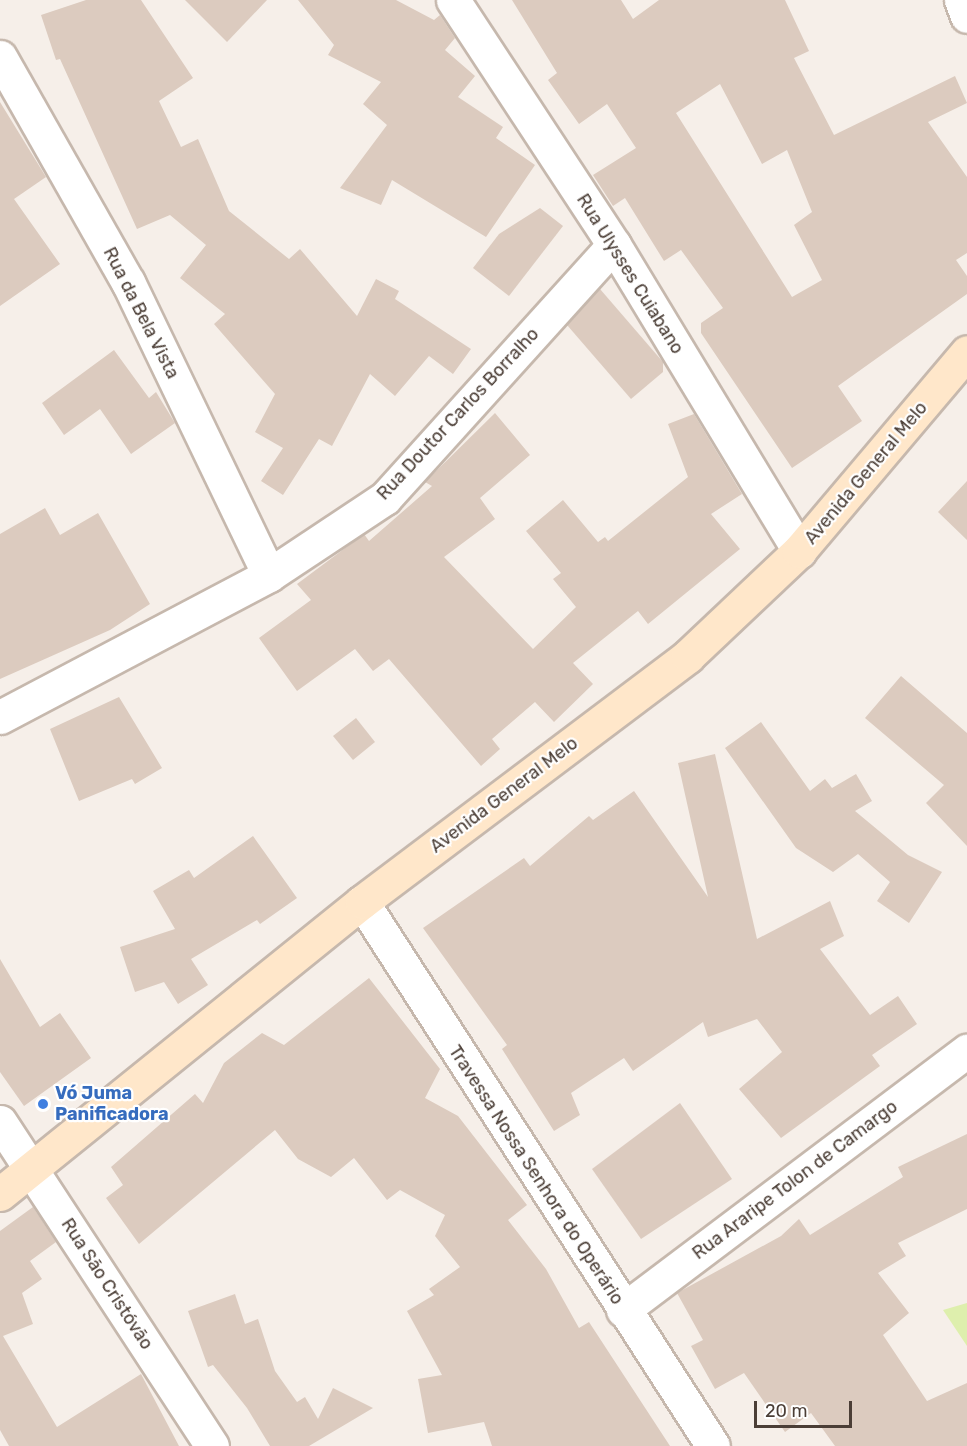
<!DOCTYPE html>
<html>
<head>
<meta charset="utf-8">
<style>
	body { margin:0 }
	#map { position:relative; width:967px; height:1446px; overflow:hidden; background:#f6efe9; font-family:Rubik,sans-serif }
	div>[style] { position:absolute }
	.green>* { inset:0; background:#deefad }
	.building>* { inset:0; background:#dccbbf }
	.roads { filter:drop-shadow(2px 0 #c6b8ad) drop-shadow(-2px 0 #c6b8ad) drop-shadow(0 2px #c6b8ad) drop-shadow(0 -2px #c6b8ad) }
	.street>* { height:33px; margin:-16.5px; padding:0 16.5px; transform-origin:16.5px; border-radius:16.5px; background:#fff }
	.secondary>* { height:33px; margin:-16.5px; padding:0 16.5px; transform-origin:16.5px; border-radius:16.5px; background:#ffe7ca }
	.dots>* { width:16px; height:16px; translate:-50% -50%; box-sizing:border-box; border:3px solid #fff; border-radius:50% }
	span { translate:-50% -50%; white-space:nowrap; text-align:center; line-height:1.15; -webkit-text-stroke:4.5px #fff; paint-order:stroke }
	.street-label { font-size:18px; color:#4b3e36 }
	.shop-label { font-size:18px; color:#366cbe; font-weight:700 }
	.left { translate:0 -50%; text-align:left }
	.scale { position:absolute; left:754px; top:1401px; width:98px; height:27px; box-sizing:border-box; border:3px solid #4b3e36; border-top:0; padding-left:8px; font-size:18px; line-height:21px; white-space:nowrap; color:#4b3e36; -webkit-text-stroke:4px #fff; paint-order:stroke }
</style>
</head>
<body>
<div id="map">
	<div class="green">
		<i style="clip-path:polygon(967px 1303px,967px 1346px,943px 1310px)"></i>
	</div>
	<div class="building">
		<i style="clip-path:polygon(86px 0,141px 0,193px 78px,159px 101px,181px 147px,198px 139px,229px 211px,289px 259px,300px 249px,357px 316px,376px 279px,399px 291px,395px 299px,471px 349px,453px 374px,429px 356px,395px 396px,370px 374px,332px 446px,319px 439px,283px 495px,261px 481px,283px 448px,255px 432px,275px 394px,214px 324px,225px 314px,180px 278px,206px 245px,170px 215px,137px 229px,60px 59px,56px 60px,41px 15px)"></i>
		<i style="clip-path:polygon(185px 0,267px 0,227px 42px)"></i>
		<i style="clip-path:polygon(298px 0,396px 0,434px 20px,440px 15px,455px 38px,445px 50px,475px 76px,458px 97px,503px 127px,496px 138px,535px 165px,486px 237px,392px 180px,381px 205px,340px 188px,387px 125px,363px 104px,381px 82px,328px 55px,334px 45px)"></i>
		<i style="clip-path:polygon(evenodd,512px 0,621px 0,633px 19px,659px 0,785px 0,809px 51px,794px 58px,834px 135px,955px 76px,967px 103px,928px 122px,967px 177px,967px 253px,956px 260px,967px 276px,967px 294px,838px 386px,862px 421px,792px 468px,701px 333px,701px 323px,723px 308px,681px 250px,664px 261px,625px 198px,613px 206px,593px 175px,636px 148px,607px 104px,579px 124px,548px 80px,557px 73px,512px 0,720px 84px,762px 164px,787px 150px,812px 212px,794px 225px,822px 280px,792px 297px,676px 113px,720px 84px)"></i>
		<i style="clip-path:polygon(0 102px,46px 177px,14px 199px,60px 264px,0 306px)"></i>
		<i style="clip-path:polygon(540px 208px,563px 226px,509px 296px,473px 268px,499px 234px)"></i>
		<i style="clip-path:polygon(600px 289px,663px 362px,663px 372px,631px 399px,567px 325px)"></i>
		<i style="clip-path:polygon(114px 350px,149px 398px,156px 392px,175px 423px,131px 454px,100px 409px,64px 435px,42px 403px)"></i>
		<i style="clip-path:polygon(495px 413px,530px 455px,480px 498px,495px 519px,444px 557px,533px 649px,576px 607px,553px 579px,561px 573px,526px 531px,563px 500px,598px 542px,605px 537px,608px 541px,688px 477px,668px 424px,694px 414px,742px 494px,711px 514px,740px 549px,648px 624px,638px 611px,573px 663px,593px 684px,554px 722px,535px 702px,492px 739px,500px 749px,481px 766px,389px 659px,373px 671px,355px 649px,297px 691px,259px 638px,311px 600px,297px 584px,364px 534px,369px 541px,432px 486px,425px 482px)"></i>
		<i style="clip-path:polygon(967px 481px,967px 540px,938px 512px)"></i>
		<i style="clip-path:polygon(45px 508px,60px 535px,98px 513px,150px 604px,110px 630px,0 679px,0 534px)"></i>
		<i style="clip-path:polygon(901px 676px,967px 733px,967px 846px,926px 803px,944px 785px,865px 718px)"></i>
		<i style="clip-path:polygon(119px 697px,162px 768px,135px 784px,132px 779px,79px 801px,50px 729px)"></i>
		<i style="clip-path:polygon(356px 718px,375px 742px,353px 760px,333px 736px)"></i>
		<i style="clip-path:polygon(761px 722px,810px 791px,825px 779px,832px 788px,856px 774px,872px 801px,855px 811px,908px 855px,942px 872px,909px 923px,877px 901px,890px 882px,858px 854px,833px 872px,796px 848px,725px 748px)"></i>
		<i style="clip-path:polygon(715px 754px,757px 939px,830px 901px,844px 936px,820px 949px,870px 1015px,898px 996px,917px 1024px,872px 1055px,880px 1066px,781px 1138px,739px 1089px,782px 1052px,757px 1019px,708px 1037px,703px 1022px,633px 1071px,624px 1058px,571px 1093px,580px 1115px,554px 1131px,502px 1049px,507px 1045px,423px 928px,524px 858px,530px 866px,589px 816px,593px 820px,634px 791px,708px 897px,678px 763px)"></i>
		<i style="clip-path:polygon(253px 836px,297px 898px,260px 924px,257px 920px,191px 959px,208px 985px,178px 1004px,164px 982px,135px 992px,120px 947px,175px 929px,153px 891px,189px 870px,194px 878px)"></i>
		<i style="clip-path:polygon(0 959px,40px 1027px,60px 1013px,91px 1058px,24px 1106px,0 1072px)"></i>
		<i style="clip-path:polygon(369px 978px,440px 1069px,425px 1098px,458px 1116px,527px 1205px,508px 1220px,546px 1269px,579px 1328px,589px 1322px,670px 1446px,492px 1446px,484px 1422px,428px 1433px,418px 1379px,442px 1375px,407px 1311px,434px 1295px,429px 1289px,460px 1267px,435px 1236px,445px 1215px,400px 1190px,387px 1200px,354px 1158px,331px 1177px,298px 1159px,275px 1130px,139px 1244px,106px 1198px,123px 1185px,111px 1167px,195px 1094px,203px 1103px,224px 1063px,262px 1033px,284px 1045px)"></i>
		<i style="clip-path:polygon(680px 1103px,732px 1179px,641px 1239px,592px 1169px)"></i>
		<i style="clip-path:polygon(967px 1134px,967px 1209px,898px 1243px,906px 1256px,878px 1273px,909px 1313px,883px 1335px,927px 1401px,967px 1383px,967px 1446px,835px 1446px,811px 1413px,785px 1432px,744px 1373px,715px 1389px,691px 1346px,703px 1340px,677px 1293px,781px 1236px,799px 1219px,810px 1235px,903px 1177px,898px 1167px)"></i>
		<i style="clip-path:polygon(33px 1207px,56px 1242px,30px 1261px,42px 1279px,22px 1293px,33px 1324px,3px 1336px,57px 1427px,141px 1374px,179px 1446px,9px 1446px,0 1430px,0 1231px)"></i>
		<i style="clip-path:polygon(235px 1294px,245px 1324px,258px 1319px,275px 1371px,297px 1402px,305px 1397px,318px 1419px,333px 1388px,373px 1408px,309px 1446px,270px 1446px,247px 1408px,213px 1365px,208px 1367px,188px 1311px)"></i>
	</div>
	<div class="roads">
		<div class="street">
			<i style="left:453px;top:0;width:293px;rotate:56.7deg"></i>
			<i style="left:614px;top:245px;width:358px;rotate:58.8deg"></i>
			<i style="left:961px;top:0;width:17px;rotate:69deg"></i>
			<i style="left:0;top:57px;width:259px;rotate:60.4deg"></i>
			<i style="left:128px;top:282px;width:325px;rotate:64.3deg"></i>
			<i style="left:0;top:717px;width:304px;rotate:-27.8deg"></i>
			<i style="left:269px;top:575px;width:139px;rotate:-33.6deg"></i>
			<i style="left:385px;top:498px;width:341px;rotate:-47.9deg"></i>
			<i style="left:362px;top:902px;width:647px;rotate:57.17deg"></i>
			<i style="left:0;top:1122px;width:387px;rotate:56.8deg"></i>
			<i style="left:623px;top:1310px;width:431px;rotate:-37deg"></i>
		</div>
		<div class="secondary">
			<i style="left:0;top:1194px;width:465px;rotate:-38.9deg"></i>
			<i style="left:362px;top:902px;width:408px;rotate:-37deg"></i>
			<i style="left:688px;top:656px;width:153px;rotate:-43.4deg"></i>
			<i style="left:799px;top:551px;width:260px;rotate:-49.8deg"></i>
		</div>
	</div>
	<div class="dots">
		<i style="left:43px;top:1104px;background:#3f7fe0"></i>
	</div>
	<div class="street-label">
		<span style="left:630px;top:274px;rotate:58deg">Rua Ulysses Cuiabano</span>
		<span style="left:141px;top:313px;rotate:63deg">Rua da Bela Vista</span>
		<span style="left:458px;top:414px;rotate:-47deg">Rua Doutor Carlos Borralho</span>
		<span style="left:866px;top:473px;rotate:-50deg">Avenida General Melo</span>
		<span style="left:504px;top:795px;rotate:-37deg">Avenida General Melo</span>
		<span style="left:536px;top:1175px;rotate:57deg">Travessa Nossa Senhora do Operário</span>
		<span style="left:795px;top:1180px;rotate:-37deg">Rua Araripe Tolon de Camargo</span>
		<span style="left:107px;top:1284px;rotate:57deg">Rua São Cristóvão</span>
	</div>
	<div class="shop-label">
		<span class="left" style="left:55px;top:1104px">Vó Juma<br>Panificadora</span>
	</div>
	<div class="scale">20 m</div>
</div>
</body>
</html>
